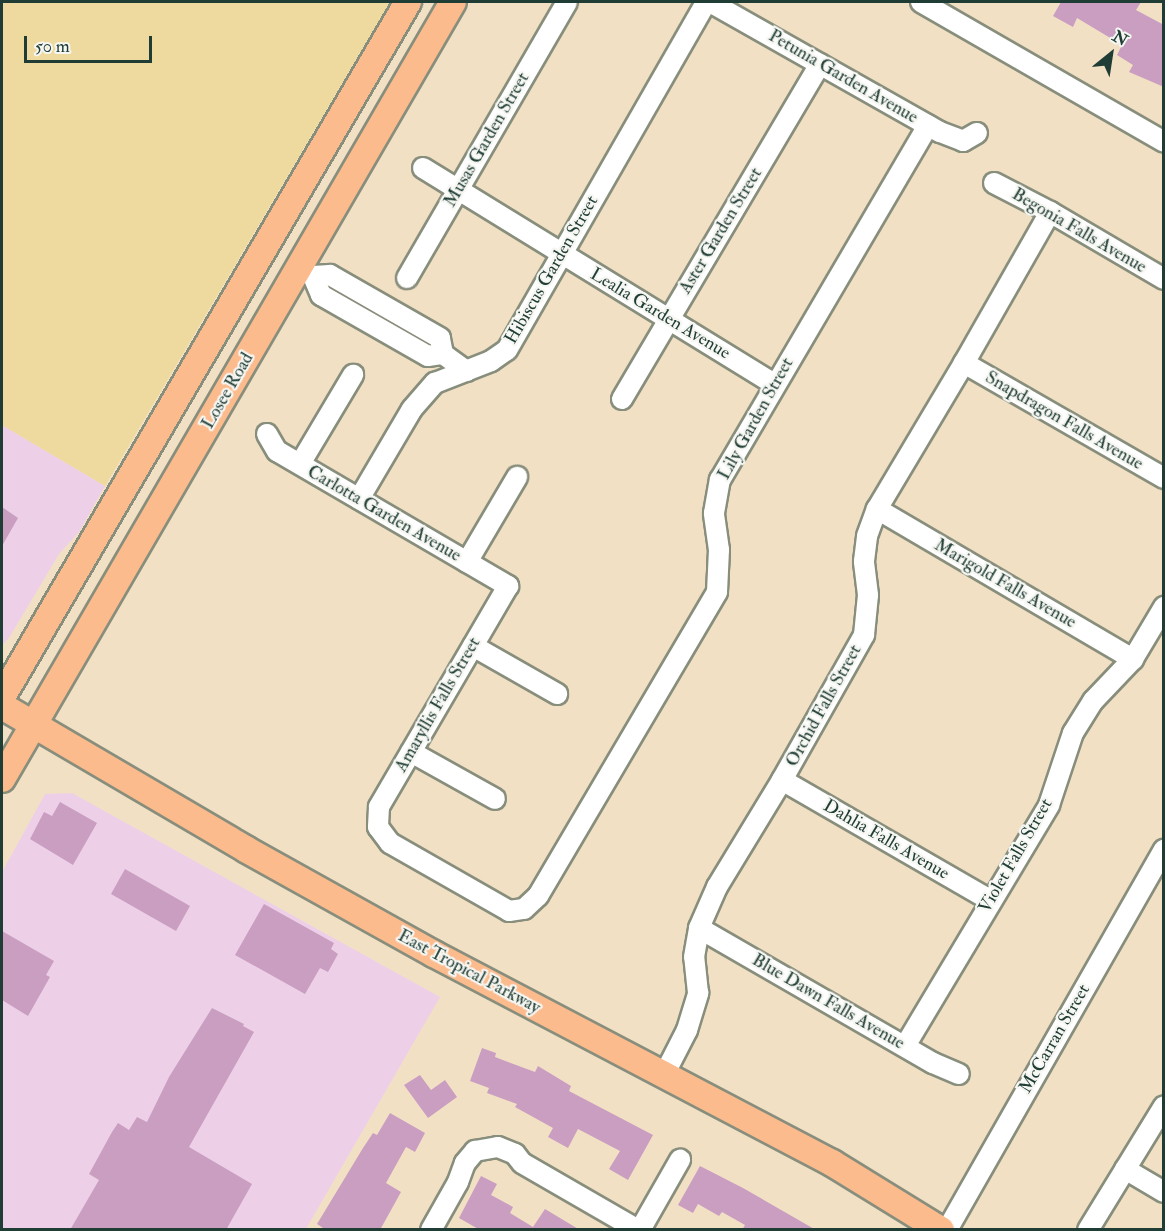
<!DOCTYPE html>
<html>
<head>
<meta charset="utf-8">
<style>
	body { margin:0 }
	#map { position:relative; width:1165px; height:1231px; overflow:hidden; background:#f2e0c5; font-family:"IM FELL Double Pica",serif }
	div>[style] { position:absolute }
	.built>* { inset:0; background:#edd0e8 }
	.sand>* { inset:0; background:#eeda9e }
	.building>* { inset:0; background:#c99ec1 }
	.roads { filter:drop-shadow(2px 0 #888e7c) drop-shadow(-2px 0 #888e7c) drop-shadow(0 2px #888e7c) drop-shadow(0 -2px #888e7c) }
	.minor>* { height:20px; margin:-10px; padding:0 10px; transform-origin:10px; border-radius:10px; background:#fff }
	.major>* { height:26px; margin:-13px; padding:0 13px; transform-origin:13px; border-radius:13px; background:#fbbb8d }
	span { translate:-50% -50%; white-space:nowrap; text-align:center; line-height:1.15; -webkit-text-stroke:4.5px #f6f6f2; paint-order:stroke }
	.street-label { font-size:18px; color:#1f3d34 }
	.frame { position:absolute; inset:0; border:3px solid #1f3d34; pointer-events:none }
	.north { position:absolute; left:1081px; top:24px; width:60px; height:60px; -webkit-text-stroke:4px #f6f6f2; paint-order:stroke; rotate:30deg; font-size:16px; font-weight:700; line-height:24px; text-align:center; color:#1f3d34 }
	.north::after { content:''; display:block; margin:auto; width:21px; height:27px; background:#1f3d34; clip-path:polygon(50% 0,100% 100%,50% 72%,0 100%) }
	.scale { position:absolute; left:24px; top:36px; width:128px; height:27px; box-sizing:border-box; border:3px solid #1f3d34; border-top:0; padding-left:8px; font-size:18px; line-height:21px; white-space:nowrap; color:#1f3d34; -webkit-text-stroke:4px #f6f6f2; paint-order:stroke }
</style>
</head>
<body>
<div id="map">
	<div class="built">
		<i style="clip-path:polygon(2px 425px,105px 486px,79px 532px,59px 554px,9px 638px,2px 646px)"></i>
		<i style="clip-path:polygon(72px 793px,440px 997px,306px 1229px,2px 1230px,2px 872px,45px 794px)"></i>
	</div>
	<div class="sand">
		<i style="clip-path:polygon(2px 2px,390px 2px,105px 486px,2px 425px)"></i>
	</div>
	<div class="building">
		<i style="clip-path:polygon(1061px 2px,1141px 2px,1136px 10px,1164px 25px,1164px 87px,1129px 72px,1133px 65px,1117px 55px,1122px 45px,1077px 18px,1073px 27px,1053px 16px)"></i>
		<i style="clip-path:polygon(2px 507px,18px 518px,2px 546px)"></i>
		<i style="clip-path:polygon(60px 802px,97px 823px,73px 865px,30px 839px,44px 812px,52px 816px)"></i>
		<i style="clip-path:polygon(125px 869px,190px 906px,176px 931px,111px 894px)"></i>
		<i style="clip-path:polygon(264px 904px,334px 943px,331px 949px,338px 954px,328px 972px,320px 968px,305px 994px,235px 955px)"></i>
		<i style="clip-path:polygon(2px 931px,54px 961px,46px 975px,50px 977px,28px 1016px,2px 1000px)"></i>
		<i style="clip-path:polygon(212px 1008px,244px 1024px,243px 1026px,254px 1032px,189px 1147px,252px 1184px,226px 1230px,70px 1230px,99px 1180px,89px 1174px,112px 1132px,118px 1123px,129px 1130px,137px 1117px,147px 1122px,169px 1077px)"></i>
		<i style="clip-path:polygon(482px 1048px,496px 1053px,495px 1057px,535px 1072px,538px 1066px,571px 1086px,569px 1091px,653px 1135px,628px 1180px,609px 1169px,620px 1151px,578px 1129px,568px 1148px,548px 1137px,553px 1128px,515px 1107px,517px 1104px,487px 1093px,489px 1088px,470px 1081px)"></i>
		<i style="clip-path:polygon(420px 1075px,431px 1090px,445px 1080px,457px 1097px,428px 1118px,404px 1085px)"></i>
		<i style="clip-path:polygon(390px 1113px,425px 1133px,415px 1152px,406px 1147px,386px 1183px,401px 1192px,380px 1230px,326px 1230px,317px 1224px,363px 1148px,373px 1133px,377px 1135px)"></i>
		<i style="clip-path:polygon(700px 1166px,743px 1188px,816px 1230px,742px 1230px,745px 1225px,722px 1212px,719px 1216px,698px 1204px,693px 1213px,678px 1205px)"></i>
		<i style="clip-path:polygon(481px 1176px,497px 1184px,491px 1195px,513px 1207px,510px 1213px,533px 1227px,545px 1209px,580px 1230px,480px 1230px,459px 1218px)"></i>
	</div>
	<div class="roads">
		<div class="minor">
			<i style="left:710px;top:2px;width:264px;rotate:29.5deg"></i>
			<i style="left:940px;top:132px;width:25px;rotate:21deg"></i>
			<i style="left:963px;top:141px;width:16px;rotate:-30deg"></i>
			<i style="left:921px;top:2px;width:280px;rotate:29.9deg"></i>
			<i style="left:423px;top:168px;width:412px;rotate:31.6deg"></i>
			<i style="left:994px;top:183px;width:63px;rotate:27.4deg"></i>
			<i style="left:1050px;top:212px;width:132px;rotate:30.4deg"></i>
			<i style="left:407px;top:278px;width:319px;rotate:-59.9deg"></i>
			<i style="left:443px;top:354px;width:16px;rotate:-101deg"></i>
			<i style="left:440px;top:338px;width:127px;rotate:-150.2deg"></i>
			<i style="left:330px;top:275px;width:17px;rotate:177deg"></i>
			<i style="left:313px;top:276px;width:21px;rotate:67deg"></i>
			<i style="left:321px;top:295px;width:123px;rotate:29.7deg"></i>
			<i style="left:428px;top:356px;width:15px;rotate:-8deg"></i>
			<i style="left:443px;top:354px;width:29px;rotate:36deg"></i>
			<i style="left:964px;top:363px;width:231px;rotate:29.9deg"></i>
			<i style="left:622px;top:399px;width:389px;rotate:-59.4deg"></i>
			<i style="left:267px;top:434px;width:20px;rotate:60deg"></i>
			<i style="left:277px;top:451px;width:268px;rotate:30.3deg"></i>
			<i style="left:508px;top:586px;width:256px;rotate:120.3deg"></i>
			<i style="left:379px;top:807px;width:20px;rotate:93deg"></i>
			<i style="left:378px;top:827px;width:20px;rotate:53deg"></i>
			<i style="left:390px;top:843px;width:137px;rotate:29.7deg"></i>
			<i style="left:509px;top:911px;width:15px;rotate:-8deg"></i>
			<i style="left:524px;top:909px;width:19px;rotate:-43deg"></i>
			<i style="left:538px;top:896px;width:353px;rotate:-59.5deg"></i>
			<i style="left:717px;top:592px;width:42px;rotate:-87.3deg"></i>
			<i style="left:719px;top:550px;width:37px;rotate:-98deg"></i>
			<i style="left:714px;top:513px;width:34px;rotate:-80deg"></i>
			<i style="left:720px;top:480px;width:411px;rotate:-59.6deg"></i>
			<i style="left:300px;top:464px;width:104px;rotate:-59.2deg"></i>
			<i style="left:359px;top:499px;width:104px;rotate:-59.5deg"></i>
			<i style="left:412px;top:409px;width:35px;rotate:-49deg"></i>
			<i style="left:435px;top:383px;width:60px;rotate:-21.4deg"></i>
			<i style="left:491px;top:361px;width:19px;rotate:-35deg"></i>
			<i style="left:507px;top:350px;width:401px;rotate:-60.2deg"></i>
			<i style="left:877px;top:509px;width:297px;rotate:30.4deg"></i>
			<i style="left:467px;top:562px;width:99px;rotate:-59.5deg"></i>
			<i style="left:473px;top:646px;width:97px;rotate:29.7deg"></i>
			<i style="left:411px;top:752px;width:96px;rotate:29.2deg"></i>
			<i style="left:782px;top:780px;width:240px;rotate:30deg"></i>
			<i style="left:699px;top:928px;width:270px;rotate:30deg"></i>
			<i style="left:933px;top:1063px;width:28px;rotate:23deg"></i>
			<i style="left:905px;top:1046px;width:281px;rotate:-59.1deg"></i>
			<i style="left:1049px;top:805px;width:76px;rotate:-71.6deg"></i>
			<i style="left:1073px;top:733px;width:38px;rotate:-58deg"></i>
			<i style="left:1093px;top:701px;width:58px;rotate:-46.4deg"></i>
			<i style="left:1133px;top:659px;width:61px;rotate:-59.2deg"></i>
			<i style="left:664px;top:1075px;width:51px;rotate:-62.9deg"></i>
			<i style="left:687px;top:1030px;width:39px;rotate:-73deg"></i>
			<i style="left:698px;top:993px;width:36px;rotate:-96deg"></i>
			<i style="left:694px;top:957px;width:29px;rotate:-80deg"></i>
			<i style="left:699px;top:928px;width:45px;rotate:-66.3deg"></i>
			<i style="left:717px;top:887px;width:125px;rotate:-58.7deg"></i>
			<i style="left:782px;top:780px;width:167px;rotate:-60.5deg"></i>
			<i style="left:864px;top:635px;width:40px;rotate:-84.3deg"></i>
			<i style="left:868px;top:595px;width:34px;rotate:-97deg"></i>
			<i style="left:864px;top:561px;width:25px;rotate:-83deg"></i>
			<i style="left:867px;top:536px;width:29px;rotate:-70deg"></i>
			<i style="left:877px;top:509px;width:170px;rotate:-59.2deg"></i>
			<i style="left:964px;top:363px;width:174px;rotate:-60.3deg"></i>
			<i style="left:1125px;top:1169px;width:45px;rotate:30.5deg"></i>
			<i style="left:431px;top:1230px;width:55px;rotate:-60.6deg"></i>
			<i style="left:458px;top:1182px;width:20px;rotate:-70deg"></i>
			<i style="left:465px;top:1163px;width:16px;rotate:-50deg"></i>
			<i style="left:475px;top:1151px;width:23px;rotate:-10deg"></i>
			<i style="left:498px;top:1147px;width:18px;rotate:22deg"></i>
			<i style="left:515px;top:1154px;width:11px;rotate:52deg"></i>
			<i style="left:522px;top:1163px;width:134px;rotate:30deg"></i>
			<i style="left:640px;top:1230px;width:81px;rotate:-60.3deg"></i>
			<i style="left:947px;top:1230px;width:438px;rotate:-60.3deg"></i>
			<i style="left:1088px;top:1230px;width:145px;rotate:-58.5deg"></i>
		</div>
		<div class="major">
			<i style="left:2px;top:697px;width:805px;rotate:-59.71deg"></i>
			<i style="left:2px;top:706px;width:284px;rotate:30.4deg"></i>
			<i style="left:247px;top:850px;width:214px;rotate:29.1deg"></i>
			<i style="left:434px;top:954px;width:450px;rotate:27.7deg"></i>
			<i style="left:832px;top:1163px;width:128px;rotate:31.6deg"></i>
			<i style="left:2px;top:779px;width:898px;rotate:-59.87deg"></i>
		</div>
	</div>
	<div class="street-label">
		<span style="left:843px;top:77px;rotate:30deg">Petunia Garden Avenue</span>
		<span style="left:487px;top:140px;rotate:-60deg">Musas Garden Street</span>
		<span style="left:721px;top:231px;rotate:-59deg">Aster Garden Street</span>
		<span style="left:1079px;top:231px;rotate:30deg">Begonia Falls Avenue</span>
		<span style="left:552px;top:270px;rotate:-60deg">Hibiscus Garden Street</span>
		<span style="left:660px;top:314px;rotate:31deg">Lealia Garden Avenue</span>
		<span style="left:228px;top:391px;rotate:-60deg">Losee Road</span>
		<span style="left:756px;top:419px;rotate:-61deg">Lily Garden Street</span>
		<span style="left:1064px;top:421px;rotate:30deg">Snapdragon Falls Avenue</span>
		<span style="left:384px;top:514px;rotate:30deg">Carlotta Garden Avenue</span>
		<span style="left:1005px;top:584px;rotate:30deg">Marigold Falls Avenue</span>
		<span style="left:438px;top:705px;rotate:-60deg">Amaryllis Falls Street</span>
		<span style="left:824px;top:706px;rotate:-61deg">Orchid Falls Street</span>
		<span style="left:886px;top:840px;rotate:30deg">Dahlia Falls Avenue</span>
		<span style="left:1016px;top:856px;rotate:-60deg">Violet Falls Street</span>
		<span style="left:469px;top:972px;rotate:28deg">East Tropical Parkway</span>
		<span style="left:828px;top:1002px;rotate:30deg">Blue Dawn Falls Avenue</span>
		<span style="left:1055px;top:1039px;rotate:-60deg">McCarran Street</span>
	</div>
	<div class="frame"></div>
	<div class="north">N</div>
	<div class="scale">50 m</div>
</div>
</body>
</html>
